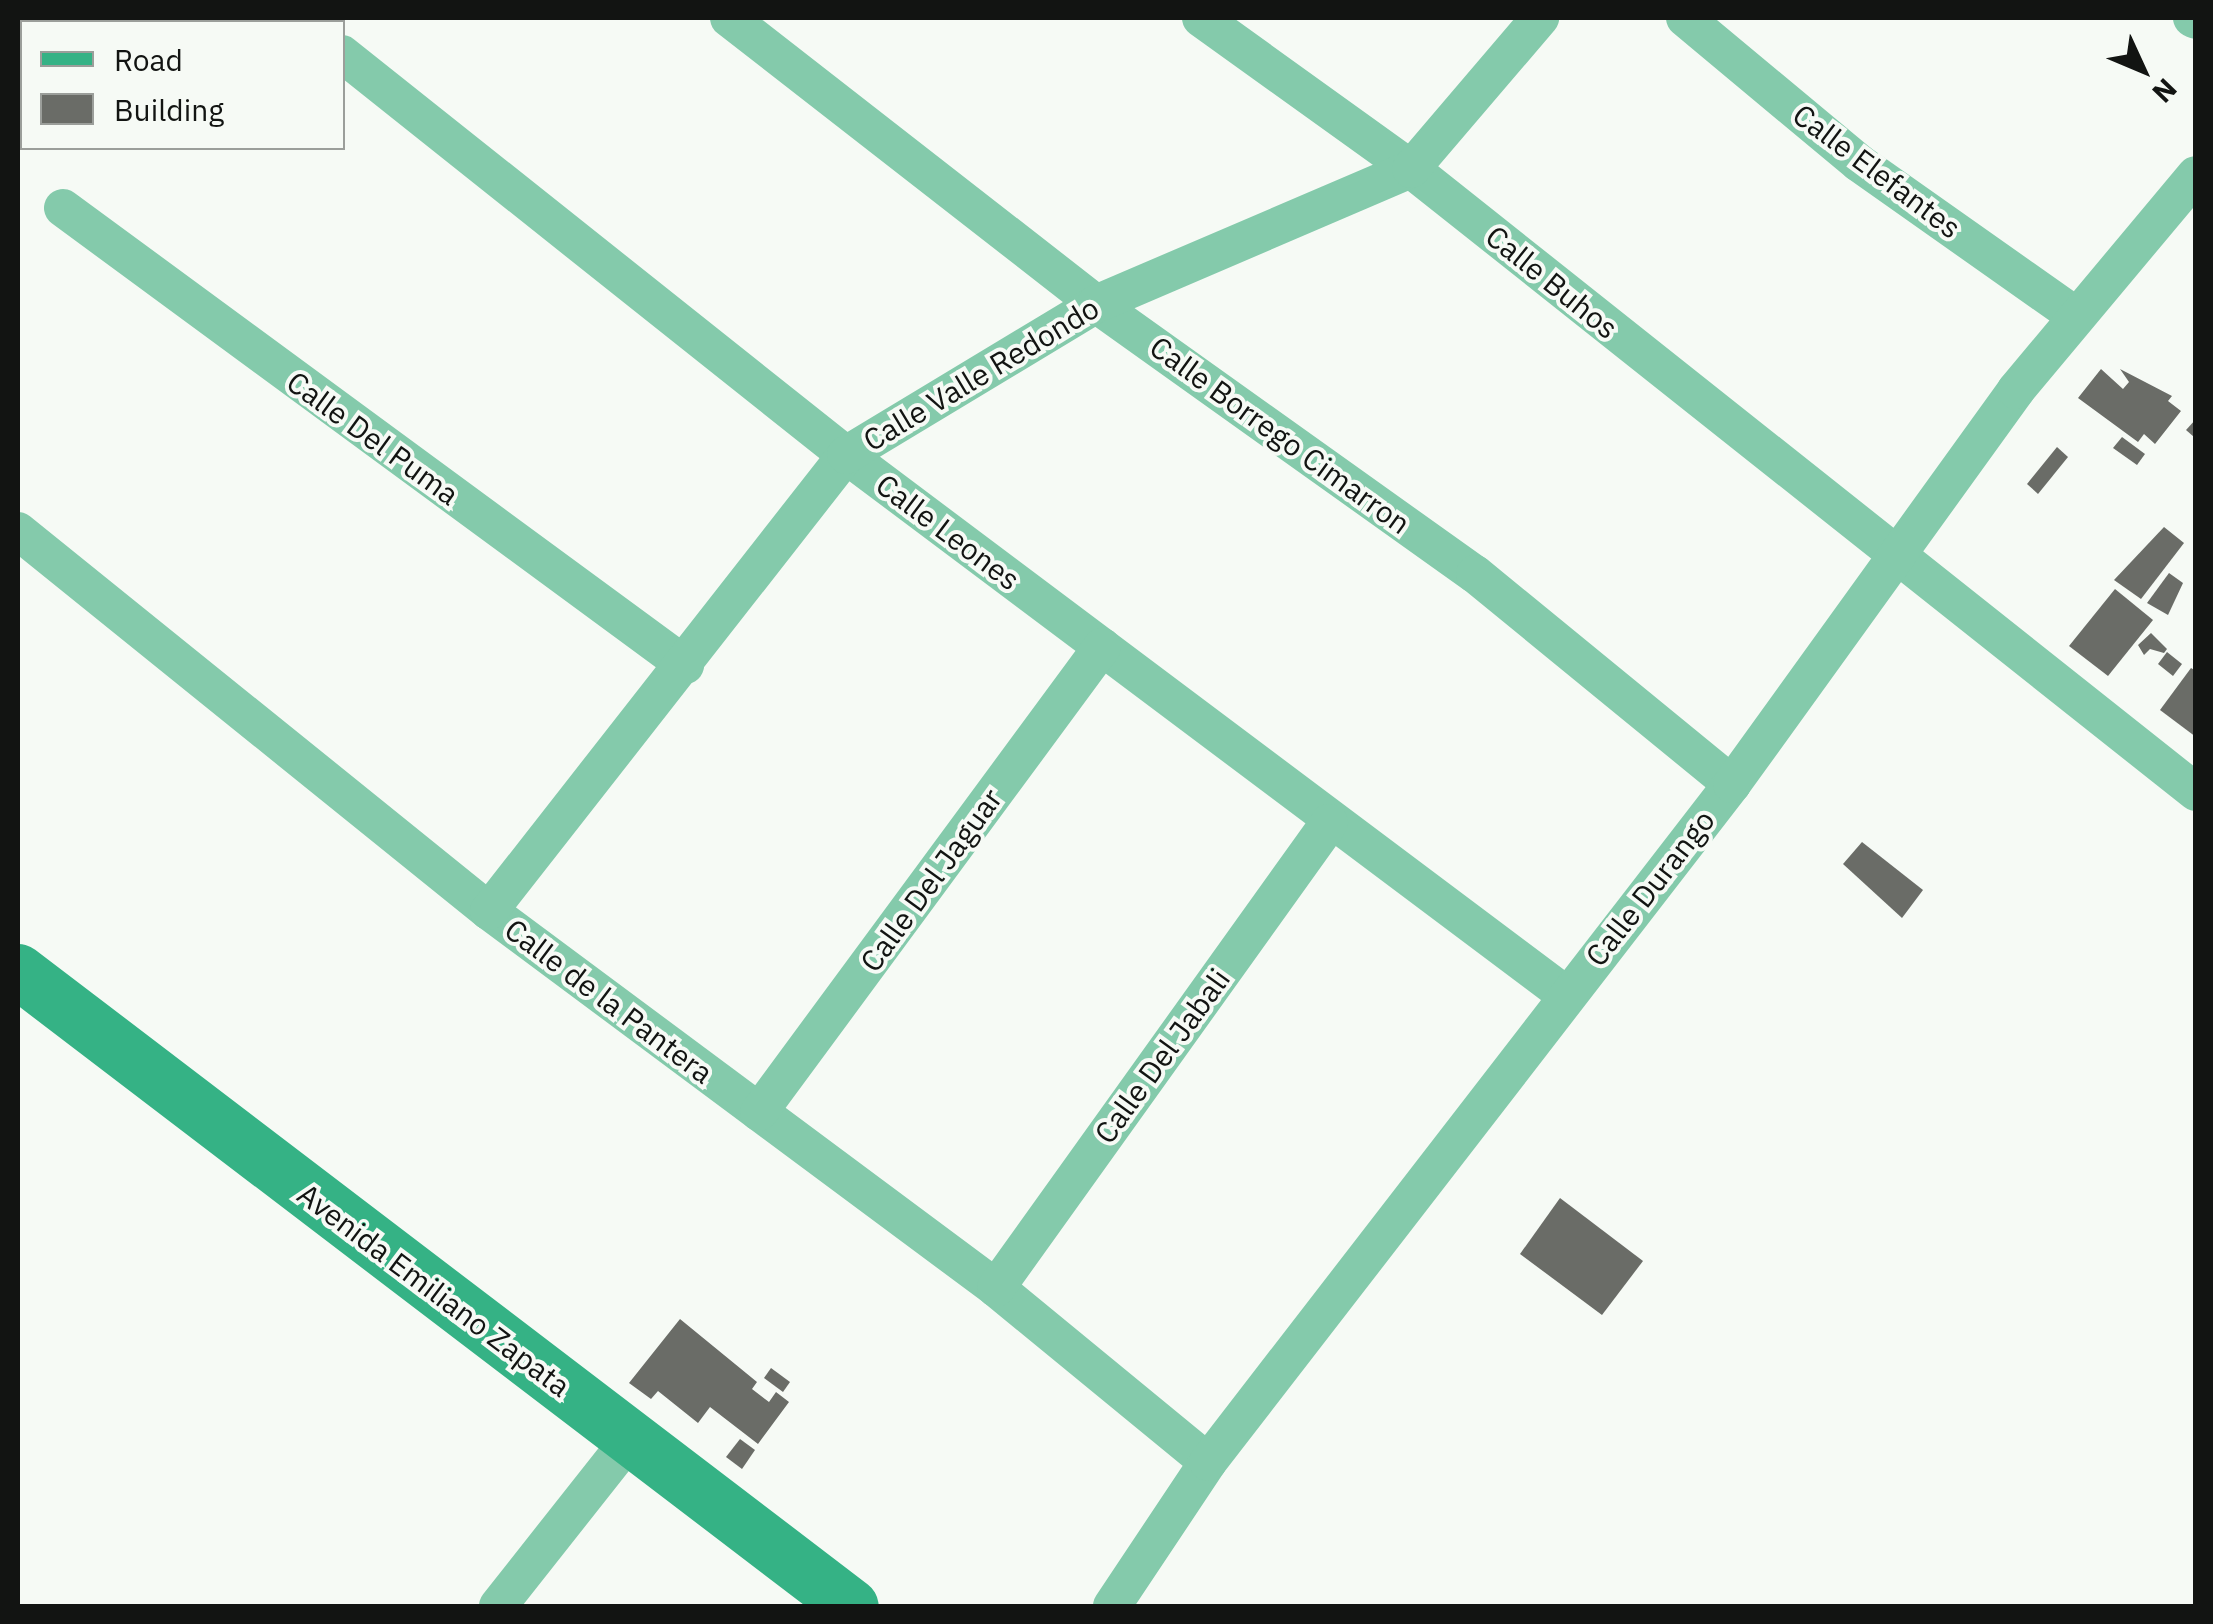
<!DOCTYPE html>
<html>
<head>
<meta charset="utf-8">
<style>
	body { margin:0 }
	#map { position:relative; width:2213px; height:1624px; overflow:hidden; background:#f6faf5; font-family:"IBM Plex Sans",sans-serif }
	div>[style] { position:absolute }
	.building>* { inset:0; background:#6a6c67 }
	.minor>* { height:38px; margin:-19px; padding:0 19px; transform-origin:19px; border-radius:19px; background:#84caab }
	.tertiary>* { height:48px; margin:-24px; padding:0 24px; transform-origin:24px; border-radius:24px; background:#84caab }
	.secondary>* { height:55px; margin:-27.5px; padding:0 27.5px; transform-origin:27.5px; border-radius:27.5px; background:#35b285 }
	span { translate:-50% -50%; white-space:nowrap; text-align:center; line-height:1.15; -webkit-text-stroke:8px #f6faf5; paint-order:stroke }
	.street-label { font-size:30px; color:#121412 }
	.frame { position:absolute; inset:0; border:20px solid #121412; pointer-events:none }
	.legend { position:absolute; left:20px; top:20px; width:325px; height:130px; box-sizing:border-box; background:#f6faf5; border:2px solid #9b9e9a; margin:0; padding:12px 18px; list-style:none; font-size:30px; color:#121412 }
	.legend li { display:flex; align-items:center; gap:20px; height:50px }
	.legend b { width:50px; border:2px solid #9b9e9a }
	.north { position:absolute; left:2093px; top:20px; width:100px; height:100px; -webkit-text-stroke:8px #f6faf5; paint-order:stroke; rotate:134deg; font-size:28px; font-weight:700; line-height:40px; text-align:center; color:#121412 }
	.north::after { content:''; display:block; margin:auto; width:35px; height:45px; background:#121412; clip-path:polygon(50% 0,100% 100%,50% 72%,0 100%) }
</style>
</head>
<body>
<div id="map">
	<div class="building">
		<i style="clip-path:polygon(2101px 369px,2123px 389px,2129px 382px,2120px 369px,2172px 396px,2168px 401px,2181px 411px,2155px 444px,2144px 434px,2138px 442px,2078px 398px)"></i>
		<i style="clip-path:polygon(2196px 419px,2196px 435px,2194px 437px,2186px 430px)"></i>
		<i style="clip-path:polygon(2122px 437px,2145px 454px,2137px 465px,2113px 448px)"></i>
		<i style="clip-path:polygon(2057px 447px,2068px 457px,2038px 494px,2027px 484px)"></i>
		<i style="clip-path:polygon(2164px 527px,2184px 543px,2141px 599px,2114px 580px)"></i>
		<i style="clip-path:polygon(2169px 573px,2183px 583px,2168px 615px,2147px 603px)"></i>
		<i style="clip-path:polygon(2115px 589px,2153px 620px,2108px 676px,2069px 646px)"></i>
		<i style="clip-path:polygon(2151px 633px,2167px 649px,2164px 653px,2150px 649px,2144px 655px,2138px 645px)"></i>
		<i style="clip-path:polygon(2167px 652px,2182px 664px,2173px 676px,2158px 664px)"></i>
		<i style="clip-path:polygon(2191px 668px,2196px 671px,2196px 737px,2160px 710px)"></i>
		<i style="clip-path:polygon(1862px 842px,1923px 890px,1902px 918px,1843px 864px)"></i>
		<i style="clip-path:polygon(1560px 1198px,1643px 1261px,1602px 1315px,1520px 1254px)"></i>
		<i style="clip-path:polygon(680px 1319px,757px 1382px,752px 1389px,769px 1402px,776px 1392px,789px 1402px,758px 1444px,710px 1407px,698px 1423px,658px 1391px,651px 1399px,629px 1383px)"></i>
		<i style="clip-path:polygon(771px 1368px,790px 1382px,783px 1392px,764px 1378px)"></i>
		<i style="clip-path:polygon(740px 1439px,755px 1450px,742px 1469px,726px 1457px)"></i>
	</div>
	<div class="minor">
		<i style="left:293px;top:18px;width:8px;rotate:30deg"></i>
		<i style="left:729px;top:18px;width:465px;rotate:37.9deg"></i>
		<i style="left:1096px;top:304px;width:465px;rotate:35.5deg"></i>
		<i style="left:1475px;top:574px;width:332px;rotate:39.3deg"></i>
		<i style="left:1201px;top:18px;width:259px;rotate:35.7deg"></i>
		<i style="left:1411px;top:169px;width:1002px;rotate:38.44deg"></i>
		<i style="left:1685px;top:18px;width:226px;rotate:39.8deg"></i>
		<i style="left:1859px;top:163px;width:266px;rotate:35.2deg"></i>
		<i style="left:2192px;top:18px;width:4px;rotate:27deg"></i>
		<i style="left:342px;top:54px;width:644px;rotate:38.51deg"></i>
		<i style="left:846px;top:455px;width:900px;rotate:36.87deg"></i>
		<i style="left:63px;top:208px;width:772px;rotate:36.31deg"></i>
		<i style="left:18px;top:531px;width:605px;rotate:38.9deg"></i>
		<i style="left:489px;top:911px;width:632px;rotate:36.63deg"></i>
		<i style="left:996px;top:1288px;width:274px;rotate:39.4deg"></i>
		<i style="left:489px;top:911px;width:579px;rotate:-51.94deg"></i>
		<i style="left:846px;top:455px;width:292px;rotate:-31.1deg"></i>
		<i style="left:1096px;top:304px;width:343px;rotate:-23.2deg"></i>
		<i style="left:1411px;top:169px;width:199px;rotate:-49.5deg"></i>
		<i style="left:759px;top:1112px;width:578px;rotate:-53.59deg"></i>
		<i style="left:996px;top:1288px;width:572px;rotate:-54.39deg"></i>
		<i style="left:498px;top:1606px;width:211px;rotate:-51.7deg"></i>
		<i style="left:1112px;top:1606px;width:173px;rotate:-56.3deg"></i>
		<i style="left:1208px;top:1462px;width:857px;rotate:-52.3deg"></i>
		<i style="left:1732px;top:784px;width:486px;rotate:-54.2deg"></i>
		<i style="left:2016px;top:390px;width:280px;rotate:-50.1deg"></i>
	</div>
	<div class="tertiary">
		<i style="left:51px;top:22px;width:6px;rotate:-45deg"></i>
		<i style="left:18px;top:66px;width:7px;rotate:-56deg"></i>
	</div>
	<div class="secondary">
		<i style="left:18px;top:971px;width:1047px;rotate:37.32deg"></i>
	</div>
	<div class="street-label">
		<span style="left:1877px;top:171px;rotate:37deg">Calle Elefantes</span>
		<span style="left:1552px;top:282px;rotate:39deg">Calle Buhos</span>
		<span style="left:981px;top:374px;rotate:-31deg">Calle Valle Redondo</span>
		<span style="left:1280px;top:435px;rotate:36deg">Calle Borrego Cimarron</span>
		<span style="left:373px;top:438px;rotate:36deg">Calle Del Puma</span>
		<span style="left:948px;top:532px;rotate:37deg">Calle Leones</span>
		<span style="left:931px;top:880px;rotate:-54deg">Calle Del Jaguar</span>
		<span style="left:1650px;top:888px;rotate:-52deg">Calle Durango</span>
		<span style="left:609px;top:1001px;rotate:37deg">Calle de la Pantera</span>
		<span style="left:1162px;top:1056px;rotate:-54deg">Calle Del Jabali</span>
		<span style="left:434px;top:1290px;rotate:37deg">Avenida Emiliano Zapata</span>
	</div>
	<div class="frame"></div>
	<ul class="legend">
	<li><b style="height:12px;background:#35b285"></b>Road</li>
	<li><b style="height:28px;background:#6a6c67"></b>Building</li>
	</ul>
	<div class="north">N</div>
</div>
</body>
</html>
